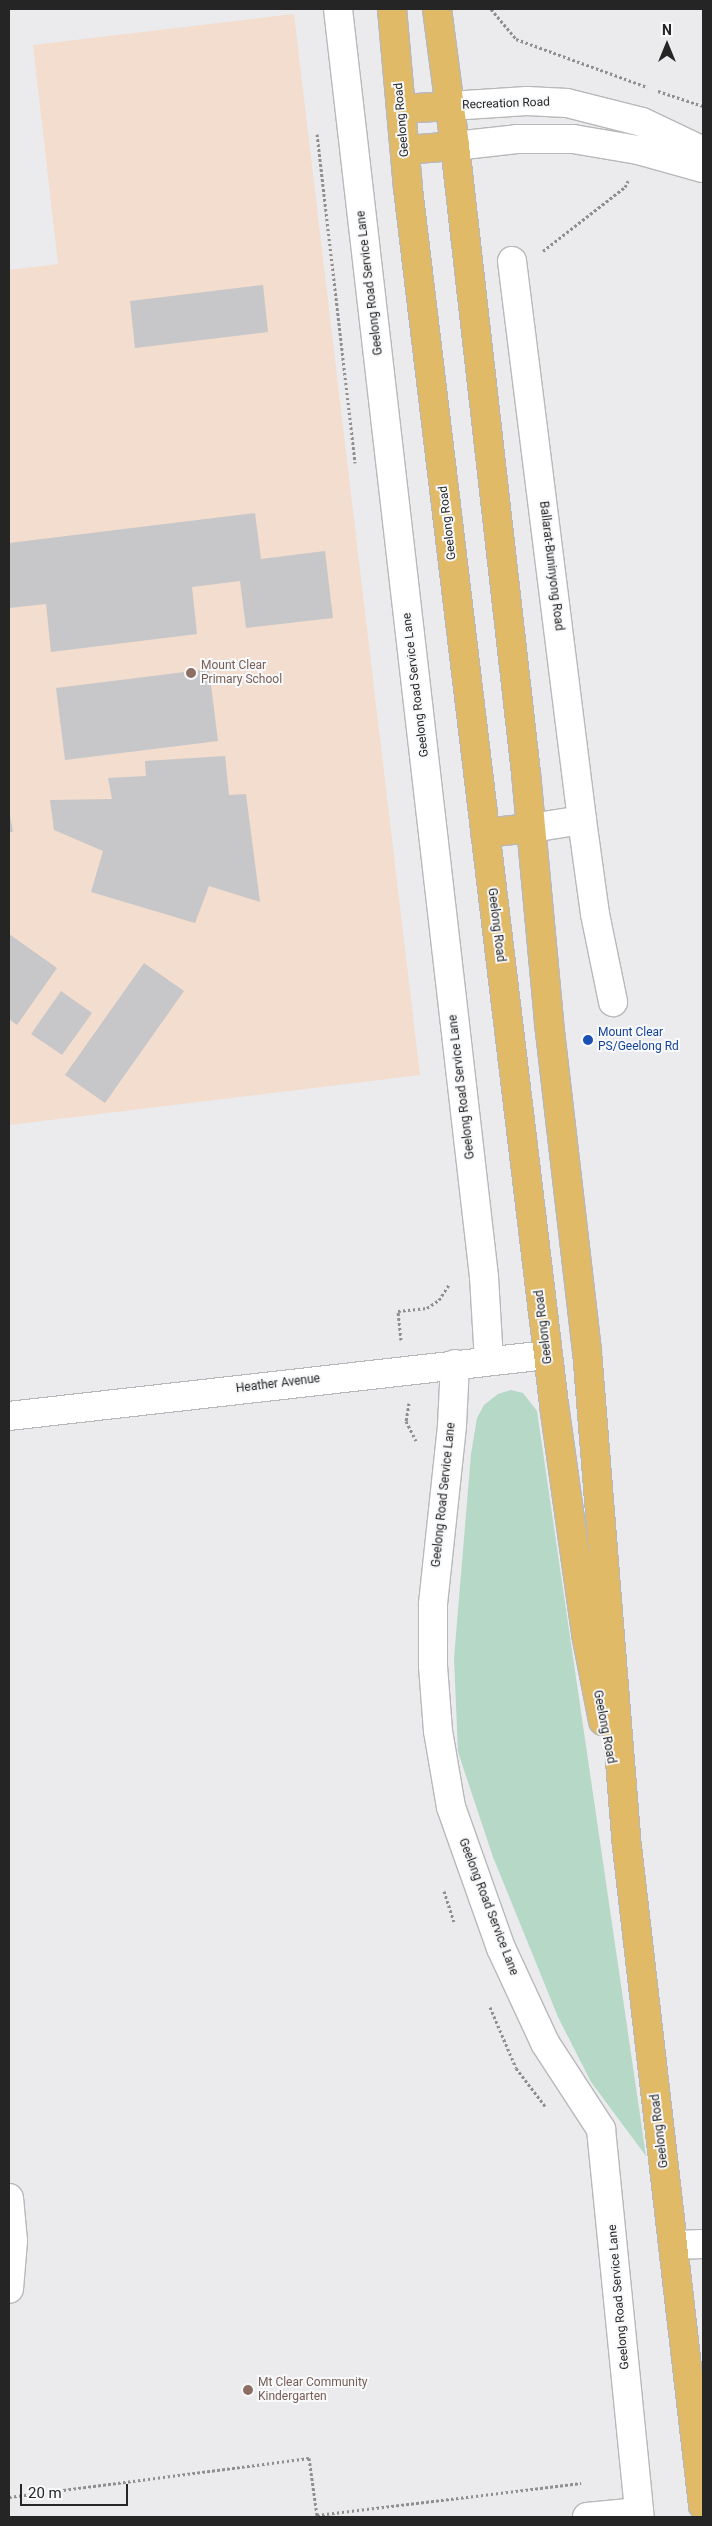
<!DOCTYPE html>
<html>
<head>
<meta charset="utf-8">
<style>
	body { margin:0 }
	#map { position:relative; width:712px; height:2526px; overflow:hidden; background:#ebebed; font-family:Roboto,sans-serif }
	div>[style] { position:absolute }
	.commercial>* { inset:0; background:#f2ddcf }
	.green>* { inset:0; background:#b6d8c7 }
	.building>* { inset:0; background:#c7c7c9 }
	.path>* { height:3px; margin-top:-1.5px; transform-origin:0; background:repeating-linear-gradient(90deg,#8f8f90 0 2.5px,transparent 0 5px) }
	.roads { filter:drop-shadow(1px 0 #b8b8ba) drop-shadow(-1px 0 #b8b8ba) drop-shadow(0 1px #b8b8ba) drop-shadow(0 -1px #b8b8ba) }
	.minor>* { height:28px; margin:-14px; padding:0 14px; transform-origin:14px; border-radius:14px; background:#fff }
	.major>* { height:28px; margin:-14px; padding:0 14px; transform-origin:14px; border-radius:14px; background:#e1ba68 }
	.dots>* { width:14px; height:14px; translate:-50% -50%; box-sizing:border-box; border:2px solid #f8f9fb; border-radius:50% }
	span { translate:-50% -50%; white-space:nowrap; text-align:center; line-height:1.15; -webkit-text-stroke:4px #f8f9fb; paint-order:stroke }
	.street-label { font-size:12px; color:#252526 }
	.education-label { font-size:12px; color:#785e54 }
	.left { translate:0 -50%; text-align:left }
	.transit-label { font-size:12px; color:#164399 }
	.frame { position:absolute; inset:0; border:10px solid #252526; pointer-events:none }
	.north { position:absolute; left:642px; top:20px; width:50px; height:50px; -webkit-text-stroke:4px #f8f9fb; paint-order:stroke; rotate:0deg; font-size:14px; font-weight:700; line-height:20px; text-align:center; color:#252526 }
	.north::after { content:''; display:block; margin:auto; width:18px; height:22px; background:#252526; clip-path:polygon(50% 0,100% 100%,50% 72%,0 100%) }
	.scale { position:absolute; left:20px; top:2484px; width:108px; height:22px; box-sizing:border-box; border:2px solid #252526; border-top:0; padding-left:6px; font-size:15px; line-height:18px; white-space:nowrap; color:#252526; -webkit-text-stroke:4px #f8f9fb; paint-order:stroke }
</style>
</head>
<body>
<div id="map">
	<div class="commercial">
		<i style="clip-path:polygon(294px 14px,420px 1075px,9px 1125px,9px 270px,58px 264px,33px 45px)"></i>
	</div>
	<div class="green">
		<i style="clip-path:polygon(511px 1390px,523px 1393px,537px 1411px,646px 2156px,591px 2082px,558px 2017px,493px 1857px,458px 1752px,454px 1658px,471px 1454px,477px 1418px,484px 1405px,498px 1394px)"></i>
	</div>
	<div class="building">
		<i style="clip-path:polygon(263px 285px,268px 332px,135px 348px,130px 301px)"></i>
		<i style="clip-path:polygon(255px 513px,261px 559px,325px 551px,333px 618px,246px 628px,240px 581px,192px 587px,197px 634px,51px 652px,46px 604px,9px 608px,9px 543px)"></i>
		<i style="clip-path:polygon(209px 669px,218px 741px,65px 760px,56px 688px)"></i>
		<i style="clip-path:polygon(225px 756px,229px 795px,246px 794px,260px 902px,209px 886px,195px 923px,91px 892px,103px 851px,54px 830px,50px 800px,112px 799px,108px 778px,146px 776px,145px 761px)"></i>
		<i style="clip-path:polygon(9px 810px,13px 832px,9px 832px)"></i>
		<i style="clip-path:polygon(9px 934px,57px 968px,17px 1025px,9px 1019px)"></i>
		<i style="clip-path:polygon(144px 963px,184px 991px,105px 1103px,65px 1075px)"></i>
		<i style="clip-path:polygon(61px 991px,92px 1013px,62px 1055px,31px 1034px)"></i>
	</div>
	<div class="path">
		<i style="left:491px;top:9px;width:39px;rotate:50deg"></i>
		<i style="left:516px;top:39px;width:140px;rotate:20.1deg"></i>
		<i style="left:658px;top:91px;width:47px;rotate:18.4deg"></i>
		<i style="left:317px;top:134px;width:331px;rotate:83.4deg"></i>
		<i style="left:543px;top:251px;width:104px;rotate:-38deg"></i>
		<i style="left:625px;top:187px;width:7px;rotate:-63deg"></i>
		<i style="left:401px;top:1340px;width:29px;rotate:-96deg"></i>
		<i style="left:398px;top:1311px;width:29px;rotate:-6deg"></i>
		<i style="left:427px;top:1308px;width:14px;rotate:-34deg"></i>
		<i style="left:439px;top:1300px;width:20px;rotate:-57deg"></i>
		<i style="left:409px;top:1403px;width:18px;rotate:99deg"></i>
		<i style="left:406px;top:1421px;width:22px;rotate:63deg"></i>
		<i style="left:444px;top:1891px;width:32px;rotate:72deg"></i>
		<i style="left:490px;top:2007px;width:66px;rotate:66.9deg"></i>
		<i style="left:516px;top:2068px;width:48px;rotate:52.7deg"></i>
		<i style="left:9px;top:2497px;width:303px;rotate:-7.4deg"></i>
		<i style="left:309px;top:2458px;width:58px;rotate:82deg"></i>
		<i style="left:317px;top:2515px;width:266px;rotate:-6.9deg"></i>
	</div>
	<div class="roads">
		<div class="minor">
			<i style="left:338px;top:9px;width:1276px;rotate:83.43deg"></i>
			<i style="left:484px;top:1277px;width:84px;rotate:86.6deg"></i>
			<i style="left:450px;top:106px;width:77px;rotate:-3.7deg"></i>
			<i style="left:527px;top:101px;width:40px;rotate:2.9deg"></i>
			<i style="left:567px;top:103px;width:77px;rotate:14.2deg"></i>
			<i style="left:642px;top:122px;width:68px;rotate:25.4deg"></i>
			<i style="left:455px;top:146px;width:62px;rotate:-6.4deg"></i>
			<i style="left:517px;top:139px;width:56px"></i>
			<i style="left:573px;top:139px;width:66px;rotate:9.6deg"></i>
			<i style="left:638px;top:150px;width:67px;rotate:15.5deg"></i>
			<i style="left:512px;top:261px;width:563px;rotate:82.86deg"></i>
			<i style="left:582px;top:820px;width:52px;rotate:171.1deg"></i>
			<i style="left:582px;top:820px;width:95px;rotate:82.1deg"></i>
			<i style="left:595px;top:914px;width:90px;rotate:78.4deg"></i>
			<i style="left:455px;top:1364px;width:62px;rotate:92.8deg"></i>
			<i style="left:452px;top:1426px;width:180px;rotate:96.1deg"></i>
			<i style="left:433px;top:1605px;width:61px;rotate:90deg"></i>
			<i style="left:433px;top:1666px;width:65px;rotate:85.6deg"></i>
			<i style="left:438px;top:1731px;width:77px;rotate:80.3deg"></i>
			<i style="left:451px;top:1807px;width:150px;rotate:70.5deg"></i>
			<i style="left:501px;top:1948px;width:105px;rotate:65.1deg"></i>
			<i style="left:545px;top:2043px;width:103px;rotate:56.9deg"></i>
			<i style="left:601px;top:2129px;width:390px;rotate:84.3deg"></i>
			<i style="left:9px;top:1416px;width:541px;rotate:-6.47deg"></i>
			<i style="left:9px;top:2198px;width:43px;rotate:84.7deg"></i>
			<i style="left:13px;top:2241px;width:48px;rotate:94.8deg"></i>
			<i style="left:673px;top:2245px;width:30px;rotate:-2deg"></i>
			<i style="left:587px;top:2517px;width:52px;rotate:-5.5deg"></i>
		</div>
		<div class="major">
			<i style="left:392px;top:9px;width:181px;rotate:84.9deg"></i>
			<i style="left:408px;top:189px;width:1225px;rotate:83.15deg"></i>
			<i style="left:554px;top:1405px;width:231px;rotate:82deg"></i>
			<i style="left:586px;top:1634px;width:89px;rotate:78.9deg"></i>
			<i style="left:437px;top:9px;width:138px;rotate:82.5deg"></i>
			<i style="left:455px;top:146px;width:631px;rotate:83.54deg"></i>
			<i style="left:526px;top:773px;width:251px;rotate:84.7deg"></i>
			<i style="left:549px;top:1023px;width:330px;rotate:83.4deg"></i>
			<i style="left:587px;top:1351px;width:489px;rotate:85.4deg"></i>
			<i style="left:626px;top:1838px;width:672px;rotate:83.42deg"></i>
			<i style="left:401px;top:109px;width:49px;rotate:-3.5deg"></i>
			<i style="left:406px;top:150px;width:49px;rotate:-4.7deg"></i>
			<i style="left:485px;top:833px;width:46px;rotate:-6.2deg"></i>
		</div>
	</div>
	<div class="dots">
		<i style="left:191px;top:673px;background:#8d6e63"></i>
		<i style="left:588px;top:1040px;background:#1a4fb4"></i>
		<i style="left:248px;top:2390px;background:#8d6e63"></i>
	</div>
	<div class="street-label">
		<span style="left:506px;top:104px;rotate:-2deg">Recreation Road</span>
		<span style="left:402px;top:120px;rotate:-95deg">Geelong Road</span>
		<span style="left:370px;top:283px;rotate:-97deg">Geelong Road Service Lane</span>
		<span style="left:448px;top:523px;rotate:-97deg">Geelong Road</span>
		<span style="left:551px;top:566px;rotate:83deg">Ballarat-Buninyong Road</span>
		<span style="left:416px;top:685px;rotate:-97deg">Geelong Road Service Lane</span>
		<span style="left:496px;top:925px;rotate:83deg">Geelong Road</span>
		<span style="left:462px;top:1087px;rotate:-97deg">Geelong Road Service Lane</span>
		<span style="left:544px;top:1327px;rotate:-97deg">Geelong Road</span>
		<span style="left:278px;top:1384px;rotate:-7deg">Heather Avenue</span>
		<span style="left:444px;top:1495px;rotate:-84deg">Geelong Road Service Lane</span>
		<span style="left:604px;top:1727px;rotate:79deg">Geelong Road</span>
		<span style="left:488px;top:1907px;rotate:69deg">Geelong Road Service Lane</span>
		<span style="left:660px;top:2131px;rotate:-97deg">Geelong Road</span>
		<span style="left:619px;top:2297px;rotate:-95deg">Geelong Road Service Lane</span>
	</div>
	<div class="education-label">
		<span class="left" style="left:201px;top:673px">Mount Clear<br>Primary School</span>
		<span class="left" style="left:258px;top:2390px">Mt Clear Community<br>Kindergarten</span>
	</div>
	<div class="transit-label">
		<span class="left" style="left:598px;top:1040px">Mount Clear<br>PS/Geelong Rd</span>
	</div>
	<div class="frame"></div>
	<div class="north">N</div>
	<div class="scale">20 m</div>
</div>
</body>
</html>
